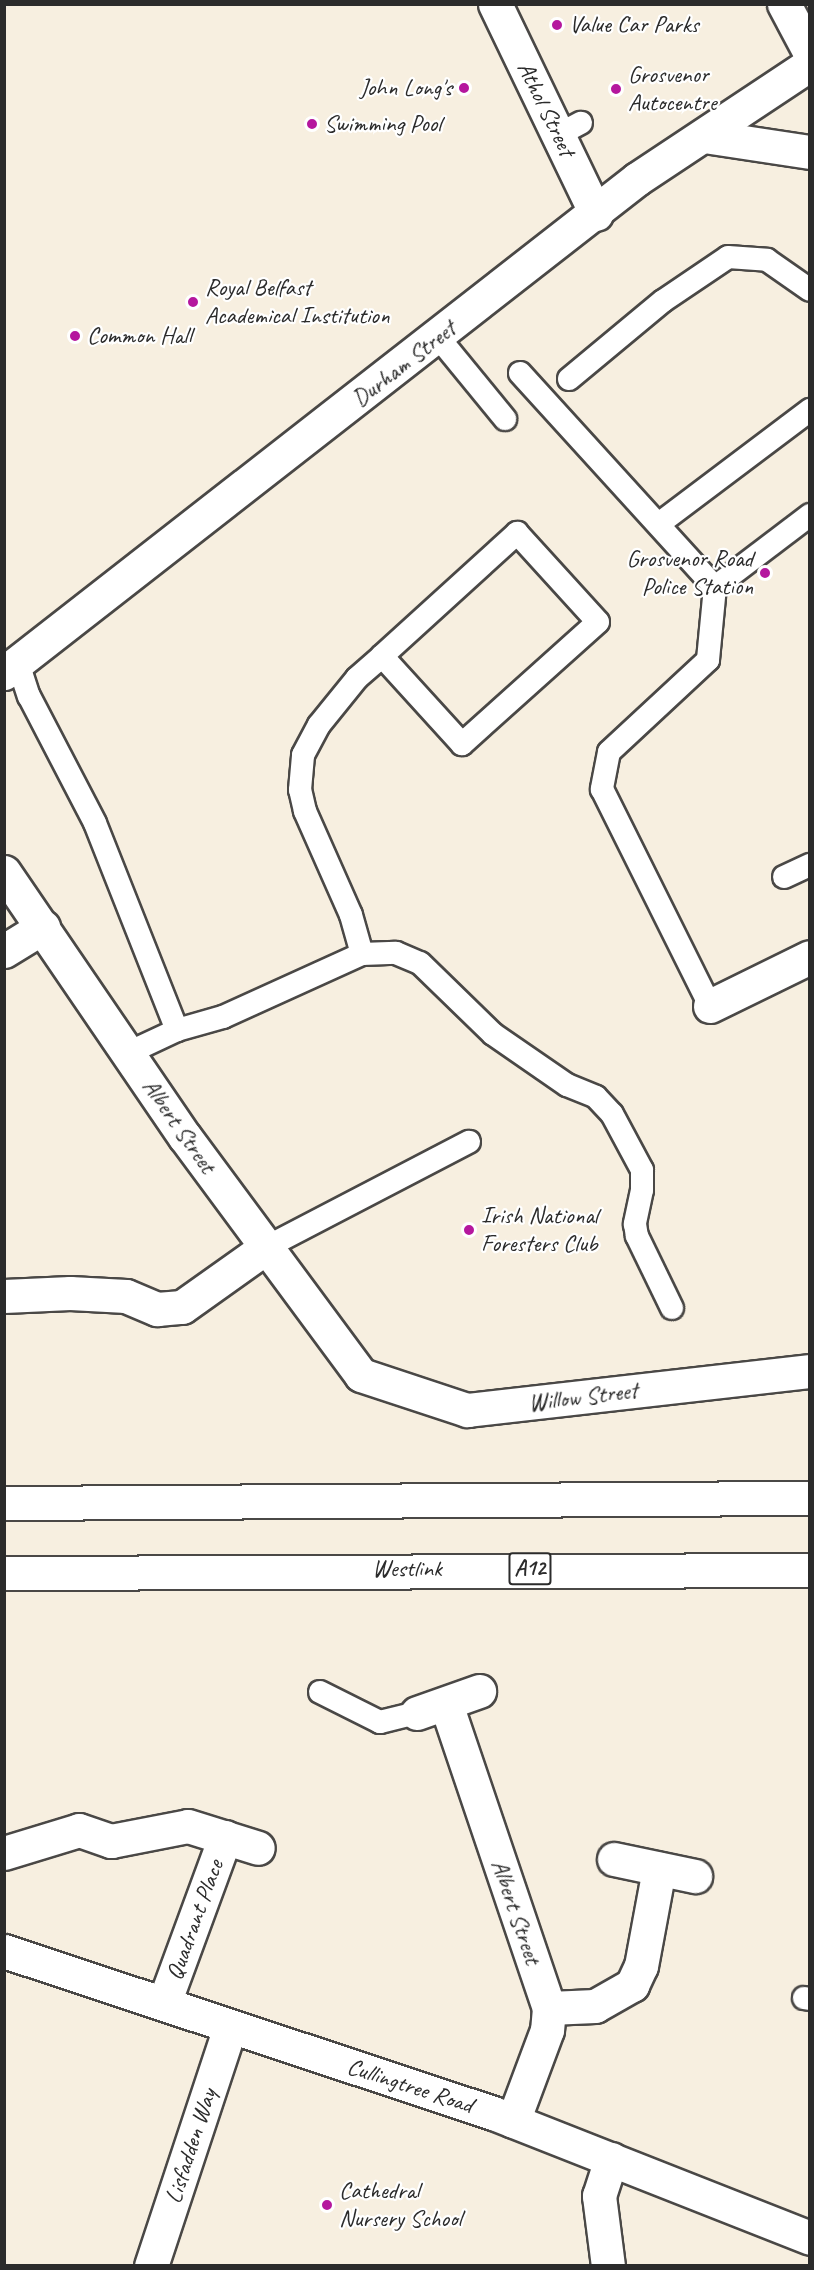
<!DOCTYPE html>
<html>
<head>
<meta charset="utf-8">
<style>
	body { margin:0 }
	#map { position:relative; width:814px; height:2270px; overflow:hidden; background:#f7efe0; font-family:Caveat,sans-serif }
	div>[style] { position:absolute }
	.roads { filter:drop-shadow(2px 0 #4a4846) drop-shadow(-2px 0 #4a4846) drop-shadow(0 2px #4a4846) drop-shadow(0 -2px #4a4846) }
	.service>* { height:22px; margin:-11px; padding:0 11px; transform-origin:11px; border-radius:11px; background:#fff }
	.pedestrian>* { height:33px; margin:-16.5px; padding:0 16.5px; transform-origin:16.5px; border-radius:16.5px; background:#fff }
	.minor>* { height:33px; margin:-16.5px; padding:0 16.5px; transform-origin:16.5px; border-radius:16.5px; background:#fff }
	.secondary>* { height:33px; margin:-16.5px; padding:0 16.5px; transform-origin:16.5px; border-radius:16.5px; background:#fff }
	.trunk>* { height:33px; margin:-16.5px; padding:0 16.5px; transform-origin:16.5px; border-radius:16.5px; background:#fff }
	.dots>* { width:16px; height:16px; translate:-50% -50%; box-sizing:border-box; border:3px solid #fff; border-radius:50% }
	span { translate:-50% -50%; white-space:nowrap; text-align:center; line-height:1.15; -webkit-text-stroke:4.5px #fff; paint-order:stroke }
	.shield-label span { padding:2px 4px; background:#fff; border:2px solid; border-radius:4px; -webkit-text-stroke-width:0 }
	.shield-label { font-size:22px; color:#2b2b2b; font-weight:700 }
	.poi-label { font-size:24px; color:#2b2b2b }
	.left { translate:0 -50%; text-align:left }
	.right { translate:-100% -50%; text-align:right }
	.street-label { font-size:24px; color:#2b2b2b }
	.frame { position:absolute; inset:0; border:6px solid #2b2b2b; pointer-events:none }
</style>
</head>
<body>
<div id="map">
	<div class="roads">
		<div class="service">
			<i style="left:558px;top:135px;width:26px;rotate:-28deg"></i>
			<i style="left:438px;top:337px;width:106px;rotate:50.7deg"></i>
			<i style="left:520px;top:373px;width:290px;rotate:47.7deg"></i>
			<i style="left:715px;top:587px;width:73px;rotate:95.5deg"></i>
			<i style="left:708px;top:660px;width:135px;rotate:137.1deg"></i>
			<i style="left:609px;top:752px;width:38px;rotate:101deg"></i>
			<i style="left:602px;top:789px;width:242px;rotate:63.5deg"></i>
			<i style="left:569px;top:379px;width:122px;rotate:-39.7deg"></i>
			<i style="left:663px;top:301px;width:78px;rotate:-34.1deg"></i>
			<i style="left:728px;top:257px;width:39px;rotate:4deg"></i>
			<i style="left:767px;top:260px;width:52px;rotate:34.9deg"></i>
			<i style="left:660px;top:523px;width:188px;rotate:-37deg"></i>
			<i style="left:715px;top:587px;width:119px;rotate:-37.2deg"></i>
			<i style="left:18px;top:663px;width:35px;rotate:72deg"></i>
			<i style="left:29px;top:696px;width:143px;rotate:62.5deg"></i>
			<i style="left:95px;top:823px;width:223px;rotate:68.4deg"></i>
			<i style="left:784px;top:877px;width:29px;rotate:-25deg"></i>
			<i style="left:362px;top:954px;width:41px;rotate:-105.8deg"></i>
			<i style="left:351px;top:915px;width:114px;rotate:-113.9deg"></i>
			<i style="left:305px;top:811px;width:22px;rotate:-103deg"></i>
			<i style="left:300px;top:790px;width:35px;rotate:-85deg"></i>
			<i style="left:303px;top:755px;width:34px;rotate:-62deg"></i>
			<i style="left:319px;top:725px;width:60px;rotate:-51deg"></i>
			<i style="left:357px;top:678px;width:33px;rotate:-41deg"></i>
			<i style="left:382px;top:656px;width:183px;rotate:-42.3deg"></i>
			<i style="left:517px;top:533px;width:120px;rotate:47.7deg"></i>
			<i style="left:598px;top:622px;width:183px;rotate:138.1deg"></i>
			<i style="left:462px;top:744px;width:119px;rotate:-132.3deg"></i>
			<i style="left:128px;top:1053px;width:54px;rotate:-25.1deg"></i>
			<i style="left:177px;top:1030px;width:48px;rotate:-15.8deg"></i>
			<i style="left:223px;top:1017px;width:153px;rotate:-24.4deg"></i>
			<i style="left:362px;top:954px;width:34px;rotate:-2deg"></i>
			<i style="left:396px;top:953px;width:26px;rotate:23deg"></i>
			<i style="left:420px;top:963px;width:102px;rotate:44.2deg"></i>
			<i style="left:493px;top:1034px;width:90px;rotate:34.6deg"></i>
			<i style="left:567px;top:1085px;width:31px;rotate:22deg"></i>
			<i style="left:596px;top:1097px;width:23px;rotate:47deg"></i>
			<i style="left:612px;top:1114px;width:64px;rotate:61.8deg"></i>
			<i style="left:642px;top:1170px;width:20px;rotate:90deg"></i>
			<i style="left:642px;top:1190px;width:35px;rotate:102deg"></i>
			<i style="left:635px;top:1224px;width:12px;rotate:81deg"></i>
			<i style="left:637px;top:1236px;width:80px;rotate:64.1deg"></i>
			<i style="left:265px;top:1248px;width:230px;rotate:-27.5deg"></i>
			<i style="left:320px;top:1692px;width:67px;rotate:26.6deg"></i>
			<i style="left:380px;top:1722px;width:38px;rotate:-14deg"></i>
			<i style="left:804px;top:1998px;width:6px;rotate:9deg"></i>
		</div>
		<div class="pedestrian">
			<i style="left:4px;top:1853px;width:78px;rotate:-17deg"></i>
			<i style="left:79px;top:1830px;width:34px;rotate:19deg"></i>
			<i style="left:111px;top:1841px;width:78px;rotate:-11deg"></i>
		</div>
		<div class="minor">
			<i style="left:495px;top:4px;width:233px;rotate:64.3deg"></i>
			<i style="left:4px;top:872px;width:321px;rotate:55.7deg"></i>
			<i style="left:185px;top:1137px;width:296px;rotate:53.5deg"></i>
			<i style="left:361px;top:1375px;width:112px;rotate:18.3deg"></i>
			<i style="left:467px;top:1410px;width:345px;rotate:-6.5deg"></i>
			<i style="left:4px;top:951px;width:46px;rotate:-31.6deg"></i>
			<i style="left:710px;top:1006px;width:111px;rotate:-26.1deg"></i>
			<i style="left:4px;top:1296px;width:66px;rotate:-2.6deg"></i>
			<i style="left:70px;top:1293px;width:56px;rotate:3.1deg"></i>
			<i style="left:126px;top:1296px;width:34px;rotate:23deg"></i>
			<i style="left:157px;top:1309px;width:25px;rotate:-5deg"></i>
			<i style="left:182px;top:1307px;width:102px;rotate:-35.4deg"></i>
			<i style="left:446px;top:1704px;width:321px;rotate:71.3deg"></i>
			<i style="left:549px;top:2008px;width:22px;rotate:95deg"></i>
			<i style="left:547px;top:2030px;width:97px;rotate:110.5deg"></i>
			<i style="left:417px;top:1713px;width:66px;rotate:-19.5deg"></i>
			<i style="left:188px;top:1826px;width:73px;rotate:17.4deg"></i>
			<i style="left:614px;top:1859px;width:83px;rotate:11.9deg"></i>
			<i style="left:4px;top:1951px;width:515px;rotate:18.33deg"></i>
			<i style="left:493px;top:2113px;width:341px;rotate:21.5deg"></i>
			<i style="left:164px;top:2003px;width:177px;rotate:-69.8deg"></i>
			<i style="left:549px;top:2008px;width:46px;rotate:-2.5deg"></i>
			<i style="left:595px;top:2006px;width:43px;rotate:-29.6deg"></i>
			<i style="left:632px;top:1985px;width:21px;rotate:-65deg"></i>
			<i style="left:641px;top:1966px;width:99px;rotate:-79.5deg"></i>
			<i style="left:151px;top:2266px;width:252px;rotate:-71.7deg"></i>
			<i style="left:608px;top:2266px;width:71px;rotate:-97.3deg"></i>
			<i style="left:599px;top:2196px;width:39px;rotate:-72deg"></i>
		</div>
		<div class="secondary">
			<i style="left:784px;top:4px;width:55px;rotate:62deg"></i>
			<i style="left:704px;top:136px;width:107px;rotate:8.6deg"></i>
			<i style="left:4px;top:673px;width:803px;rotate:-37.97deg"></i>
			<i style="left:637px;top:179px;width:208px;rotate:-33.6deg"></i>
		</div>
		<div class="trunk">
			<i style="left:4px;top:1503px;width:806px;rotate:-0.36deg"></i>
			<i style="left:4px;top:1573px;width:806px;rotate:-0.21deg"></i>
		</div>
	</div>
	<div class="dots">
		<i style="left:557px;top:25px;background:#b5179e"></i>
		<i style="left:464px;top:88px;background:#b5179e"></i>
		<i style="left:616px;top:89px;background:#b5179e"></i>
		<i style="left:312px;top:124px;background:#b5179e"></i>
		<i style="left:193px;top:302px;background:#b5179e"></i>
		<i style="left:75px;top:336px;background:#b5179e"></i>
		<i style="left:765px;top:573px;background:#b5179e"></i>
		<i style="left:469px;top:1230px;background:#b5179e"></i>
		<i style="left:327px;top:2205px;background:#b5179e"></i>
	</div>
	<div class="shield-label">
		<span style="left:530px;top:1569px">A12</span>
	</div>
	<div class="poi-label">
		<span class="left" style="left:569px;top:25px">Value Car Parks</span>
		<span class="left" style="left:628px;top:89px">Grosvenor<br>Autocentre</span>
		<span class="right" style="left:452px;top:88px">John Long's</span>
		<span class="left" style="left:324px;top:124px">Swimming Pool</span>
		<span class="left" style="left:205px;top:302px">Royal Belfast<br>Academical Institution</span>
		<span class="left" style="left:87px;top:336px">Common Hall</span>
		<span class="right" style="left:753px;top:573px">Grosvenor Road<br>Police Station</span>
		<span class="left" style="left:481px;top:1230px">Irish National<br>Foresters Club</span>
		<span class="left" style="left:339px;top:2205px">Cathedral<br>Nursery School</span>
	</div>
	<div class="street-label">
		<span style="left:546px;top:109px;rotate:64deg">Athol Street</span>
		<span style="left:404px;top:364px;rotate:-38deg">Durham Street</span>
		<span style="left:179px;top:1126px;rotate:55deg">Albert Street</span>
		<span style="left:583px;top:1397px;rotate:-7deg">Willow Street</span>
		<span style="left:407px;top:1569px">Westlink</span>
		<span style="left:516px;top:1912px;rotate:71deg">Albert Street</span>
		<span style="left:195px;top:1920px;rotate:-70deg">Quadrant Place</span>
		<span style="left:410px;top:2086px;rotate:18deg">Cullingtree Road</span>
		<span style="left:191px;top:2146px;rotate:-72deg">Lisfadden Way</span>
	</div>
	<div class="frame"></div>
</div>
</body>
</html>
